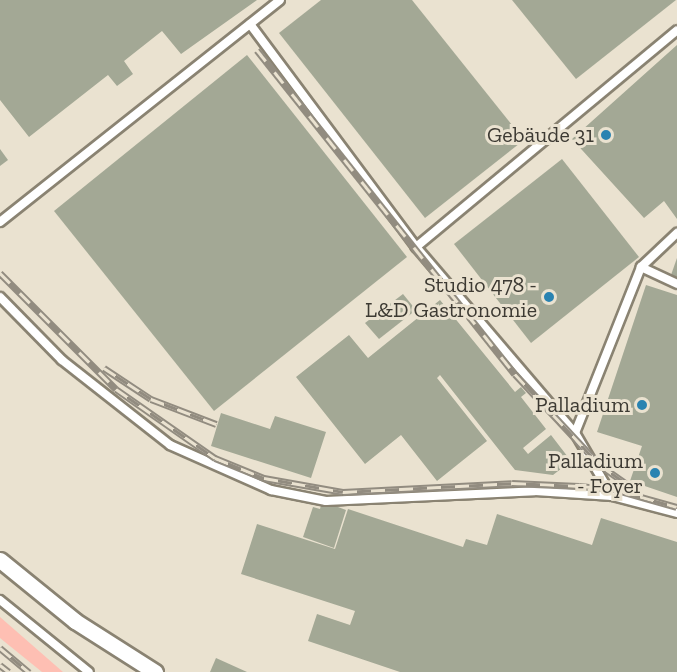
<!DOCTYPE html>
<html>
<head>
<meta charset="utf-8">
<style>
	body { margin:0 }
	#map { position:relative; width:677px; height:672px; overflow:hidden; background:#eae2d0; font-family:"Zilla Slab",serif }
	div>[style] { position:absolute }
	.green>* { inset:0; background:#febfb3 }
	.building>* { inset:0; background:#a3a895 }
	.roads { filter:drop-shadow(2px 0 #8a8372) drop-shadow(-2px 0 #8a8372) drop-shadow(0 2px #8a8372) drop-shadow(0 -2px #8a8372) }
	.lane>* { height:8px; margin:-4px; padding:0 4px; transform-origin:4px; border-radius:4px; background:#fff }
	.street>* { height:15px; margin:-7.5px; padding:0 7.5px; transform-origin:7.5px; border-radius:7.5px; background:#fff }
	.rail>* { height:7px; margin-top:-3.5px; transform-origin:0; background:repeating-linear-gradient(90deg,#eae2d0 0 14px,#928c80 0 28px); box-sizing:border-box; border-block:2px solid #928c80 }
	.dots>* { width:16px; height:16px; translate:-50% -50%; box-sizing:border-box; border:3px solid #eae2d0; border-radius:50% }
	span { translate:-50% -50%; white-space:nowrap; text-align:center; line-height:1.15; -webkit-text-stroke:6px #eae2d0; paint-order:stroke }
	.poi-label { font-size:22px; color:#3d3a33 }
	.right { translate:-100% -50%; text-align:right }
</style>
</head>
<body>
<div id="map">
	<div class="green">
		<i style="clip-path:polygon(0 617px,63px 672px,42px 672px,0 638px)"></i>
	</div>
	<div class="building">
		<i style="clip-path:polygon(0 0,257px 0,181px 54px,162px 31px,124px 61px,133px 74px,117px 86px,108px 75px,29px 137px,0 100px)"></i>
		<i style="clip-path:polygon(321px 0,412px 0,524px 140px,425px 218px,279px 33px)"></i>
		<i style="clip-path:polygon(512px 0,676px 0,576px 79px)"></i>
		<i style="clip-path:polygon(677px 45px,677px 219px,664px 201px,644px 218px,572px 139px)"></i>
		<i style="clip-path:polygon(247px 55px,407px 257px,214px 411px,54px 211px)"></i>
		<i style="clip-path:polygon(0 149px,8px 160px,0 166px)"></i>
		<i style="clip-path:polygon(562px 159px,639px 257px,531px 343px,454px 244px)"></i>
		<i style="clip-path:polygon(677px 258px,677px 277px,671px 275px)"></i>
		<i style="clip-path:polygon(646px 285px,677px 295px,677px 497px,630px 481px,642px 446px,597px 432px)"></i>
		<i style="clip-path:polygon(403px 294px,416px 310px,379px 339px,365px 323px)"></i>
		<i style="clip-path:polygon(440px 300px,515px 392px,521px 387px,526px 393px,521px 397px,546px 429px,523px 448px,528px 454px,551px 435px,571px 461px,553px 475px,515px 470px,440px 375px,437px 378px,487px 441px,437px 481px,401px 435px,365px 464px,296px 377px,349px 335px,368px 358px)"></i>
		<i style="clip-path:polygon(221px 413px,270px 429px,275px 416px,326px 432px,311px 478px,211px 446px)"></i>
		<i style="clip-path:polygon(322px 501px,346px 510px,334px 548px,303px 537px,313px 507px,320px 509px)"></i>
		<i style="clip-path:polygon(348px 509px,463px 547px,466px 539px,487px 545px,497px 514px,592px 545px,601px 518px,677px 542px,677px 672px,400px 672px,308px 641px,317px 614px,350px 625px,355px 611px,241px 574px,257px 524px,335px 549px)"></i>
		<i style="clip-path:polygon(216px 658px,247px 672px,210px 672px)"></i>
	</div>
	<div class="roads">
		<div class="lane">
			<i style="left:250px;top:24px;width:278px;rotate:53.3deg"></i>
			<i style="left:0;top:222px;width:357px;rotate:-38.4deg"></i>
			<i style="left:641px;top:267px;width:40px;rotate:25deg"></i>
			<i style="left:0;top:297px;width:88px;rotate:45.5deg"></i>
			<i style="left:62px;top:360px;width:137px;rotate:38.2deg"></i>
			<i style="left:170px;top:445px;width:111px;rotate:24deg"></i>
			<i style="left:271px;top:490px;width:56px;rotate:11.3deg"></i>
			<i style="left:326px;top:501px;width:209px;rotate:-2.7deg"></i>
			<i style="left:535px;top:491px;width:77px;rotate:3.7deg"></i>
			<i style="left:612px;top:496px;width:67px;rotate:14.7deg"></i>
			<i style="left:575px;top:433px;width:245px;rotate:-130.5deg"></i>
			<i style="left:416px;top:247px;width:339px;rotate:-39.7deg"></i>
			<i style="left:612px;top:496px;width:73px;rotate:-120.4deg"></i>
			<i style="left:575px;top:433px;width:179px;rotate:-68.3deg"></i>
			<i style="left:641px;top:267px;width:50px;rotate:-43.4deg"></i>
			<i style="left:0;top:600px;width:114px;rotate:39deg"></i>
		</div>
		<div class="street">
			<i style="left:0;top:560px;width:97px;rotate:39.1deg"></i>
			<i style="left:75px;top:621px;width:95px;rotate:32.5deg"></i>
		</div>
	</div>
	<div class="rail">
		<i style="left:257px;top:50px;width:414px;rotate:51.5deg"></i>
		<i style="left:515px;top:374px;width:125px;rotate:47deg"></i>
		<i style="left:600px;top:465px;width:47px;rotate:35.4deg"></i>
		<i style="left:0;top:273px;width:164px;rotate:45deg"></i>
		<i style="left:116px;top:389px;width:121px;rotate:34.9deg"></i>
		<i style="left:215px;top:458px;width:53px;rotate:22.2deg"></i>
		<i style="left:264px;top:478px;width:80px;rotate:10deg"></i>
		<i style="left:343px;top:492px;width:169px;rotate:-3deg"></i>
		<i style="left:512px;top:483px;width:67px;rotate:2.6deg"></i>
		<i style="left:579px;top:486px;width:34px;rotate:5deg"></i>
		<i style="left:613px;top:489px;width:66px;rotate:15.7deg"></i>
		<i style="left:104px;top:368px;width:56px;rotate:33.4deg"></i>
		<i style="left:151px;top:399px;width:70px;rotate:21deg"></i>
		<i style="left:0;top:648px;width:38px;rotate:40deg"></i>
		<i style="left:0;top:665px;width:11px;rotate:38deg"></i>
	</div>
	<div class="dots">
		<i style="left:606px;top:135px;background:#2a83b1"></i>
		<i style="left:549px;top:297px;background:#2a83b1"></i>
		<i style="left:642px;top:405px;background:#2a83b1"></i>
		<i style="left:655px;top:473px;background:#2a83b1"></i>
	</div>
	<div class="poi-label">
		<span class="right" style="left:594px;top:135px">Gebäude 31</span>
		<span class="right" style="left:537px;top:297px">Studio 478 -<br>L&amp;D Gastronomie</span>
		<span class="right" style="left:630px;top:405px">Palladium</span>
		<span class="right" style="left:643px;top:473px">Palladium<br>- Foyer</span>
	</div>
</div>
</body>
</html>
